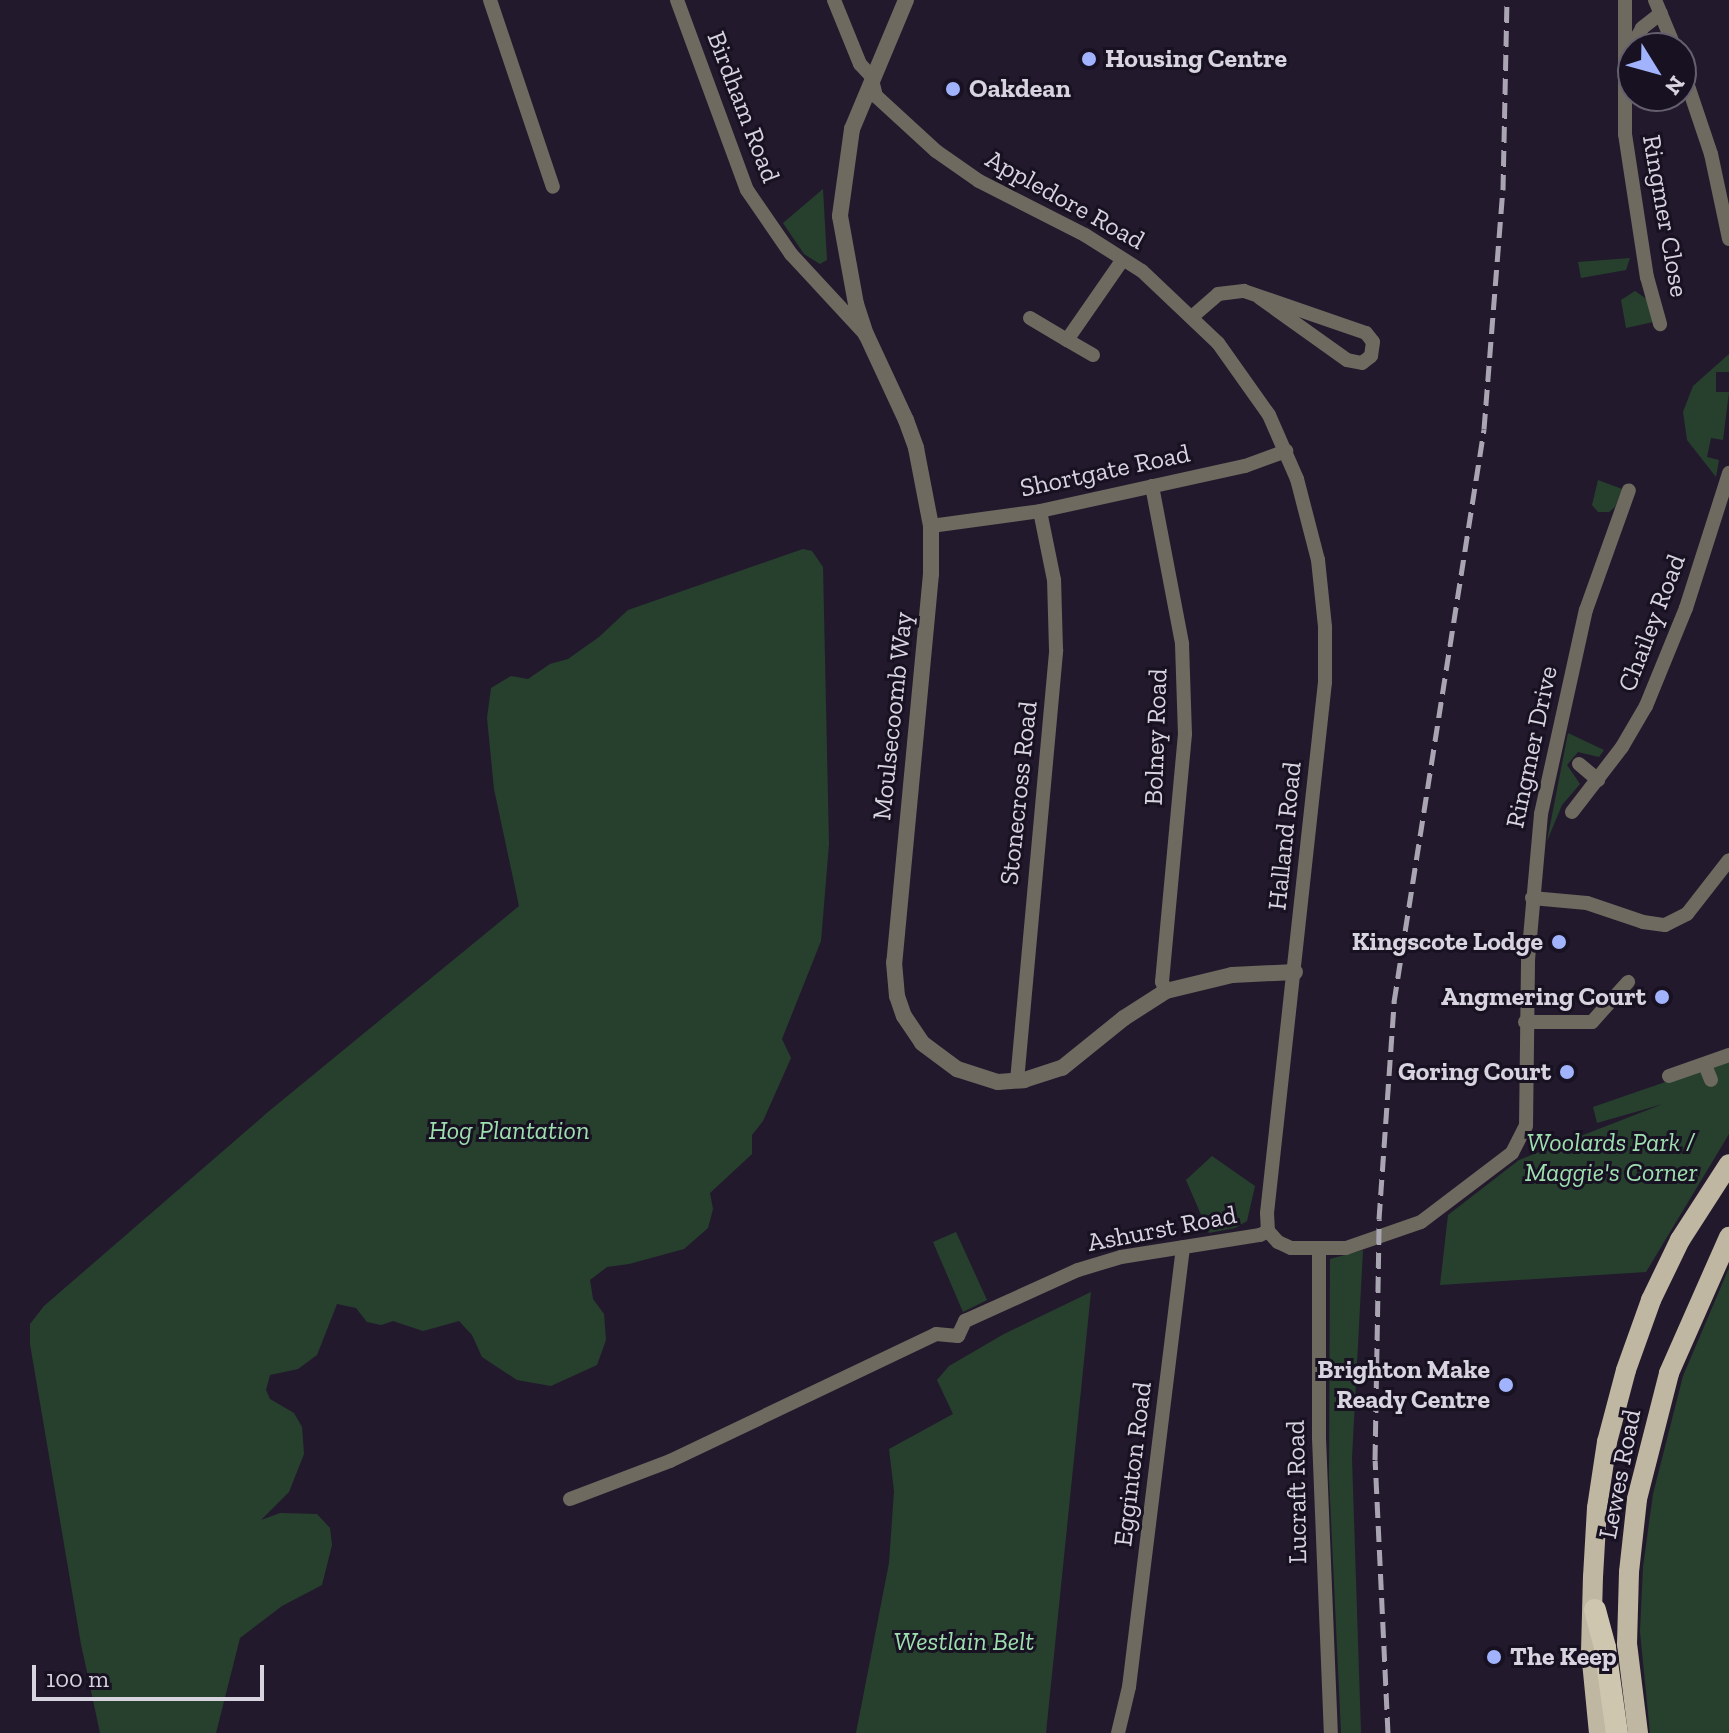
<!DOCTYPE html>
<html>
<head>
<meta charset="utf-8">
<style>
	body { margin:0 }
	#map { position:relative; width:1729px; height:1733px; overflow:hidden; background:#221a2c; font-family:"Zilla Slab",serif }
	div>[style] { position:absolute }
	.green>* { inset:0; background:#27402e }
	.minor>* { height:14px; margin:-7px; padding:0 7px; transform-origin:7px; border-radius:7px; background:#6e6a60 }
	.tertiary>* { height:16px; margin:-8px; padding:0 8px; transform-origin:8px; border-radius:8px; background:#6e6a60 }
	.primary>* { height:20px; margin:-10px; padding:0 10px; transform-origin:10px; border-radius:10px; background:#bfb7a2 }
	.trunk>* { height:22px; margin:-11px; padding:0 11px; transform-origin:11px; border-radius:11px; background:#cfc6b0 }
	.rail>* { height:5px; margin-top:-2.5px; transform-origin:0; background:repeating-linear-gradient(90deg,#aaa5b2 0 16px,transparent 0 24px) }
	.dots>* { width:22px; height:22px; translate:-50% -50%; box-sizing:border-box; border:4px solid #181122; border-radius:50% }
	span { translate:-50% -50%; white-space:nowrap; text-align:center; line-height:1.15; -webkit-text-stroke:6px #181122; paint-order:stroke }
	.poi-label { font-size:26px; color:#d7d3df; font-weight:700 }
	.left { translate:0 -50%; text-align:left }
	.right { translate:-100% -50%; text-align:right }
	.street-label { font-size:26px; color:#d7d3df }
	.park-label { font-size:26px; color:#9ddfaf; font-style:italic }
	.north { position:absolute; left:1617px; top:32px; width:80px; height:80px; box-sizing:border-box; background:#181122; border:2px solid #645f6e; border-radius:50%; rotate:127deg; font-size:22px; font-weight:700; line-height:32px; text-align:center; color:#d7d3df }
	.north::after { content:''; display:block; margin:auto; width:28px; height:36px; background:#a1b3fd; clip-path:polygon(50% 0,100% 100%,50% 72%,0 100%) }
	.scale { position:absolute; left:32px; top:1665px; width:232px; height:36px; box-sizing:border-box; border:4px solid #d7d3df; border-top:0; padding-left:10px; font-size:24px; line-height:28px; white-space:nowrap; color:#d7d3df; -webkit-text-stroke:6px #181122; paint-order:stroke }
</style>
</head>
<body>
<div id="map">
	<div class="green">
		<i style="clip-path:polygon(823px 189px,827px 260px,820px 264px,804px 254px,783px 223px)"></i>
		<i style="clip-path:polygon(1630px 258px,1626px 270px,1581px 278px,1578px 262px)"></i>
		<i style="clip-path:polygon(1635px 291px,1648px 300px,1653px 322px,1626px 328px,1621px 300px)"></i>
		<i style="clip-path:polygon(1729px 354px,1729px 372px,1716px 372px,1716px 392px,1729px 392px,1723px 440px,1711px 438px,1707px 457px,1719px 460px,1716px 477px,1687px 440px,1683px 412px,1693px 386px)"></i>
		<i style="clip-path:polygon(1598px 480px,1622px 489px,1615px 507px,1609px 512px,1598px 512px,1592px 505px)"></i>
		<i style="clip-path:polygon(803px 549px,812px 551px,823px 567px,829px 844px,821px 941px,782px 1039px,791px 1058px,763px 1121px,752px 1135px,752px 1154px,710px 1193px,713px 1209px,708px 1228px,684px 1249px,629px 1264px,607px 1267px,590px 1280px,593px 1299px,604px 1314px,606px 1340px,597px 1365px,551px 1386px,517px 1380px,482px 1357px,472px 1335px,459px 1321px,423px 1331px,393px 1321px,381px 1325px,367px 1322px,356px 1308px,337px 1304px,317px 1355px,298px 1369px,270px 1375px,266px 1390px,270px 1399px,294px 1413px,302px 1427px,304px 1454px,289px 1492px,261px 1520px,280px 1513px,317px 1514px,330px 1528px,332px 1545px,322px 1585px,282px 1606px,240px 1638px,216px 1733px,100px 1733px,81px 1644px,30px 1344px,30px 1324px,44px 1306px,268px 1112px,519px 906px,494px 789px,487px 718px,491px 688px,511px 676px,528px 679px,550px 664px,568px 659px,599px 637px,628px 610px)"></i>
		<i style="clip-path:polygon(1568px 733px,1604px 750px,1599px 757px,1578px 752px,1567px 765px,1580px 784px,1562px 805px,1547px 841px)"></i>
		<i style="clip-path:polygon(1729px 1060px,1729px 1134px,1646px 1272px,1440px 1285px,1448px 1215px,1519px 1160px,1663px 1104px,1597px 1123px,1593px 1107px)"></i>
		<i style="clip-path:polygon(1212px 1156px,1255px 1186px,1247px 1221px,1235px 1228px,1209px 1233px,1186px 1180px)"></i>
		<i style="clip-path:polygon(956px 1232px,987px 1300px,963px 1312px,933px 1242px)"></i>
		<i style="clip-path:polygon(1363px 1250px,1352px 1458px,1361px 1733px,1341px 1733px,1329px 1477px,1330px 1259px)"></i>
		<i style="clip-path:polygon(1729px 1268px,1729px 1733px,1650px 1733px,1640px 1632px,1643px 1567px,1653px 1494px,1683px 1376px)"></i>
		<i style="clip-path:polygon(1091px 1292px,1046px 1733px,856px 1733px,889px 1563px,894px 1491px,889px 1449px,953px 1414px,937px 1380px,949px 1366px,1004px 1334px)"></i>
	</div>
	<div class="minor">
		<i style="left:490px;top:0;width:197px;rotate:71.4deg"></i>
		<i style="left:677px;top:0;width:202px;rotate:69.8deg"></i>
		<i style="left:747px;top:190px;width:78px;rotate:55.5deg"></i>
		<i style="left:791px;top:254px;width:109px;rotate:47.2deg"></i>
		<i style="left:834px;top:0;width:69px;rotate:67.9deg"></i>
		<i style="left:860px;top:64px;width:16px;rotate:47deg"></i>
		<i style="left:871px;top:76px;width:21px;rotate:76deg"></i>
		<i style="left:876px;top:96px;width:81px;rotate:42.5deg"></i>
		<i style="left:936px;top:151px;width:52px;rotate:34.9deg"></i>
		<i style="left:979px;top:181px;width:119px;rotate:27deg"></i>
		<i style="left:1085px;top:235px;width:67px;rotate:32.3deg"></i>
		<i style="left:1142px;top:271px;width:105px;rotate:43.5deg"></i>
		<i style="left:1218px;top:343px;width:88px;rotate:54.7deg"></i>
		<i style="left:1269px;top:415px;width:70px;rotate:66.4deg"></i>
		<i style="left:1297px;top:479px;width:84px;rotate:75.5deg"></i>
		<i style="left:1318px;top:560px;width:67px;rotate:84deg"></i>
		<i style="left:1325px;top:627px;width:55px;rotate:90deg"></i>
		<i style="left:1325px;top:682px;width:534px;rotate:96.23deg"></i>
		<i style="left:1267px;top:1213px;width:18px;rotate:87deg"></i>
		<i style="left:1625px;top:0;width:134px;rotate:90deg"></i>
		<i style="left:1625px;top:134px;width:145px;rotate:81.3deg"></i>
		<i style="left:1647px;top:277px;width:49px;rotate:74.5deg"></i>
		<i style="left:1655px;top:0;width:52px;rotate:67.4deg"></i>
		<i style="left:1625px;top:58px;width:34px;rotate:-60deg"></i>
		<i style="left:1642px;top:28px;width:24px;rotate:-38deg"></i>
		<i style="left:1681px;top:65px;width:94px;rotate:71.4deg"></i>
		<i style="left:1711px;top:154px;width:87px;rotate:78deg"></i>
		<i style="left:1193px;top:316px;width:33px;rotate:-41deg"></i>
		<i style="left:1218px;top:294px;width:26px;rotate:-7deg"></i>
		<i style="left:1244px;top:291px;width:129px;rotate:19deg"></i>
		<i style="left:1366px;top:333px;width:11px;rotate:52deg"></i>
		<i style="left:1373px;top:342px;width:14px;rotate:98deg"></i>
		<i style="left:1371px;top:356px;width:11px;rotate:142deg"></i>
		<i style="left:1362px;top:363px;width:15px;rotate:-169deg"></i>
		<i style="left:1347px;top:360px;width:107px;rotate:-144.5deg"></i>
		<i style="left:1030px;top:318px;width:43px;rotate:30.7deg"></i>
		<i style="left:1067px;top:340px;width:98px;rotate:-55.3deg"></i>
		<i style="left:1067px;top:340px;width:30px;rotate:30deg"></i>
		<i style="left:1152px;top:486px;width:161px;rotate:79.2deg"></i>
		<i style="left:1182px;top:644px;width:90px;rotate:88.1deg"></i>
		<i style="left:1185px;top:734px;width:249px;rotate:95.3deg"></i>
		<i style="left:1162px;top:982px;width:10px;rotate:66deg"></i>
		<i style="left:931px;top:526px;width:110px;rotate:-7.8deg"></i>
		<i style="left:1040px;top:511px;width:210px;rotate:-12.4deg"></i>
		<i style="left:1245px;top:466px;width:44px;rotate:-20.1deg"></i>
		<i style="left:1579px;top:764px;width:25px;rotate:40deg"></i>
		<i style="left:1572px;top:812px;width:82px;rotate:-52.4deg"></i>
		<i style="left:1622px;top:747px;width:48px;rotate:-59.7deg"></i>
		<i style="left:1646px;top:706px;width:106px;rotate:-67.8deg"></i>
		<i style="left:1686px;top:608px;width:142px;rotate:-72.3deg"></i>
		<i style="left:1532px;top:898px;width:55px;rotate:5.2deg"></i>
		<i style="left:1587px;top:903px;width:59px;rotate:18.7deg"></i>
		<i style="left:1643px;top:922px;width:22px;rotate:8deg"></i>
		<i style="left:1665px;top:925px;width:25px;rotate:-27deg"></i>
		<i style="left:1687px;top:914px;width:68px;rotate:-52.1deg"></i>
		<i style="left:1525px;top:1022px;width:67px"></i>
		<i style="left:1592px;top:1022px;width:54px;rotate:-48deg"></i>
		<i style="left:1705px;top:1065px;width:16px;rotate:68deg"></i>
		<i style="left:1669px;top:1076px;width:64px;rotate:-19.3deg"></i>
		<i style="left:1017px;top:1081px;width:433px;rotate:-84.8deg"></i>
		<i style="left:1056px;top:650px;width:70px;rotate:-91.6deg"></i>
		<i style="left:1054px;top:580px;width:70px;rotate:-101.5deg"></i>
		<i style="left:1319px;top:1250px;width:188px;rotate:90deg"></i>
		<i style="left:1319px;top:1438px;width:295px;rotate:87.7deg"></i>
		<i style="left:570px;top:1499px;width:107px;rotate:-20.8deg"></i>
		<i style="left:670px;top:1461px;width:295px;rotate:-25.5deg"></i>
		<i style="left:936px;top:1334px;width:22px;rotate:5deg"></i>
		<i style="left:958px;top:1336px;width:17px;rotate:-65deg"></i>
		<i style="left:965px;top:1321px;width:124px;rotate:-24.3deg"></i>
		<i style="left:1078px;top:1270px;width:45px;rotate:-16.8deg"></i>
		<i style="left:1121px;top:1257px;width:141px;rotate:-9deg"></i>
		<i style="left:1260px;top:1235px;width:9px;rotate:-27deg"></i>
		<i style="left:1268px;top:1231px;width:15px;rotate:48deg"></i>
		<i style="left:1278px;top:1242px;width:14px;rotate:25deg"></i>
		<i style="left:1291px;top:1248px;width:55px"></i>
		<i style="left:1346px;top:1248px;width:79px;rotate:-19.1deg"></i>
		<i style="left:1421px;top:1222px;width:114px;rotate:-37.2deg"></i>
		<i style="left:1512px;top:1153px;width:30px;rotate:-63deg"></i>
		<i style="left:1526px;top:1126px;width:166px;rotate:-89.3deg"></i>
		<i style="left:1528px;top:960px;width:147px;rotate:-84.9deg"></i>
		<i style="left:1541px;top:814px;width:209px;rotate:-77.6deg"></i>
		<i style="left:1586px;top:610px;width:127px;rotate:-70.3deg"></i>
		<i style="left:1118px;top:1733px;width:47px;rotate:-76.6deg"></i>
		<i style="left:1129px;top:1687px;width:443px;rotate:-83deg"></i>
	</div>
	<div class="tertiary">
		<i style="left:906px;top:0;width:140px;rotate:112.7deg"></i>
		<i style="left:852px;top:129px;width:88px;rotate:97.9deg"></i>
		<i style="left:840px;top:216px;width:89px;rotate:79.7deg"></i>
		<i style="left:856px;top:304px;width:32px;rotate:72deg"></i>
		<i style="left:866px;top:334px;width:95px;rotate:65.1deg"></i>
		<i style="left:906px;top:420px;width:30px;rotate:70deg"></i>
		<i style="left:916px;top:448px;width:79px;rotate:79.1deg"></i>
		<i style="left:931px;top:526px;width:48px;rotate:90deg"></i>
		<i style="left:931px;top:574px;width:390px;rotate:95.4deg"></i>
		<i style="left:894px;top:962px;width:34px;rotate:85deg"></i>
		<i style="left:897px;top:996px;width:21px;rotate:71deg"></i>
		<i style="left:904px;top:1016px;width:32px;rotate:56deg"></i>
		<i style="left:922px;top:1043px;width:44px;rotate:36.6deg"></i>
		<i style="left:957px;top:1069px;width:43px;rotate:17.6deg"></i>
		<i style="left:998px;top:1082px;width:26px;rotate:-4deg"></i>
		<i style="left:1024px;top:1080px;width:40px;rotate:-18deg"></i>
		<i style="left:1062px;top:1068px;width:80px;rotate:-38.9deg"></i>
		<i style="left:1124px;top:1018px;width:50px;rotate:-32.7deg"></i>
		<i style="left:1166px;top:991px;width:68px;rotate:-13.6deg"></i>
		<i style="left:1232px;top:975px;width:63px;rotate:-2.7deg"></i>
	</div>
	<div class="primary">
		<i style="left:1599px;top:1733px;width:81px;rotate:-95.6deg"></i>
		<i style="left:1591px;top:1652px;width:75px;rotate:-88.5deg"></i>
		<i style="left:1593px;top:1577px;width:69px;rotate:-86.7deg"></i>
		<i style="left:1597px;top:1508px;width:67px;rotate:-81.4deg"></i>
		<i style="left:1607px;top:1442px;width:74px;rotate:-75.2deg"></i>
		<i style="left:1626px;top:1370px;width:74px;rotate:-70.3deg"></i>
		<i style="left:1651px;top:1300px;width:67px;rotate:-64.2deg"></i>
		<i style="left:1680px;top:1240px;width:90px;rotate:-57.2deg"></i>
		<i style="left:1638px;top:1733px;width:90px;rotate:-97deg"></i>
		<i style="left:1627px;top:1644px;width:72px;rotate:-88.4deg"></i>
		<i style="left:1629px;top:1572px;width:73px;rotate:-83.7deg"></i>
		<i style="left:1637px;top:1499px;width:130px;rotate:-75.7deg"></i>
		<i style="left:1669px;top:1373px;width:149px;rotate:-66.2deg"></i>
	</div>
	<div class="trunk">
		<i style="left:1595px;top:1610px;width:39px;rotate:75deg"></i>
		<i style="left:1605px;top:1648px;width:86px;rotate:82deg"></i>
	</div>
	<div class="rail">
		<i style="left:1388px;top:1733px;width:273px;rotate:-92.7deg"></i>
		<i style="left:1375px;top:1460px;width:241px;rotate:-89deg"></i>
		<i style="left:1379px;top:1219px;width:218px;rotate:-86deg"></i>
		<i style="left:1394px;top:1002px;width:580px;rotate:-81.07deg"></i>
		<i style="left:1484px;top:429px;width:240px;rotate:-85.5deg"></i>
		<i style="left:1503px;top:190px;width:190px;rotate:-88.8deg"></i>
	</div>
	<div class="dots">
		<i style="left:1089px;top:59px;background:#a1b3fd"></i>
		<i style="left:953px;top:89px;background:#a1b3fd"></i>
		<i style="left:1559px;top:942px;background:#a1b3fd"></i>
		<i style="left:1662px;top:997px;background:#a1b3fd"></i>
		<i style="left:1567px;top:1072px;background:#a1b3fd"></i>
		<i style="left:1506px;top:1385px;background:#a1b3fd"></i>
		<i style="left:1494px;top:1657px;background:#a1b3fd"></i>
	</div>
	<div class="poi-label">
		<span class="left" style="left:1105px;top:59px">Housing Centre</span>
		<span class="left" style="left:969px;top:89px">Oakdean</span>
		<span class="right" style="left:1543px;top:942px">Kingscote Lodge</span>
		<span class="right" style="left:1646px;top:997px">Angmering Court</span>
		<span class="right" style="left:1551px;top:1072px">Goring Court</span>
		<span class="right" style="left:1490px;top:1385px">Brighton Make<br>Ready Centre</span>
		<span class="left" style="left:1510px;top:1657px">The Keep</span>
	</div>
	<div class="street-label">
		<span style="left:743px;top:107px;rotate:69deg">Birdham Road</span>
		<span style="left:1065px;top:200px;rotate:29deg">Appledore Road</span>
		<span style="left:1665px;top:216px;rotate:80deg">Ringmer Close</span>
		<span style="left:1105px;top:471px;rotate:-12deg">Shortgate Road</span>
		<span style="left:1652px;top:623px;rotate:-69deg">Chailey Road</span>
		<span style="left:893px;top:716px;rotate:-84deg">Moulsecoomb Way</span>
		<span style="left:1156px;top:737px;rotate:-88deg">Bolney Road</span>
		<span style="left:1532px;top:747px;rotate:-78deg">Ringmer Drive</span>
		<span style="left:1019px;top:793px;rotate:-84deg">Stonecross Road</span>
		<span style="left:1285px;top:836px;rotate:-84deg">Halland Road</span>
		<span style="left:1162px;top:1229px;rotate:-11deg">Ashurst Road</span>
		<span style="left:1133px;top:1464px;rotate:-83deg">Egginton Road</span>
		<span style="left:1620px;top:1474px;rotate:-79deg">Lewes Road</span>
		<span style="left:1297px;top:1492px;rotate:-91deg">Lucraft Road</span>
	</div>
	<div class="park-label">
		<span style="left:509px;top:1131px">Hog Plantation</span>
		<span style="left:1611px;top:1158px">Woolards Park /<br>Maggie's Corner</span>
		<span style="left:964px;top:1642px">Westlain Belt</span>
	</div>
	<div class="north">N</div>
	<div class="scale">100 m</div>
</div>
</body>
</html>
